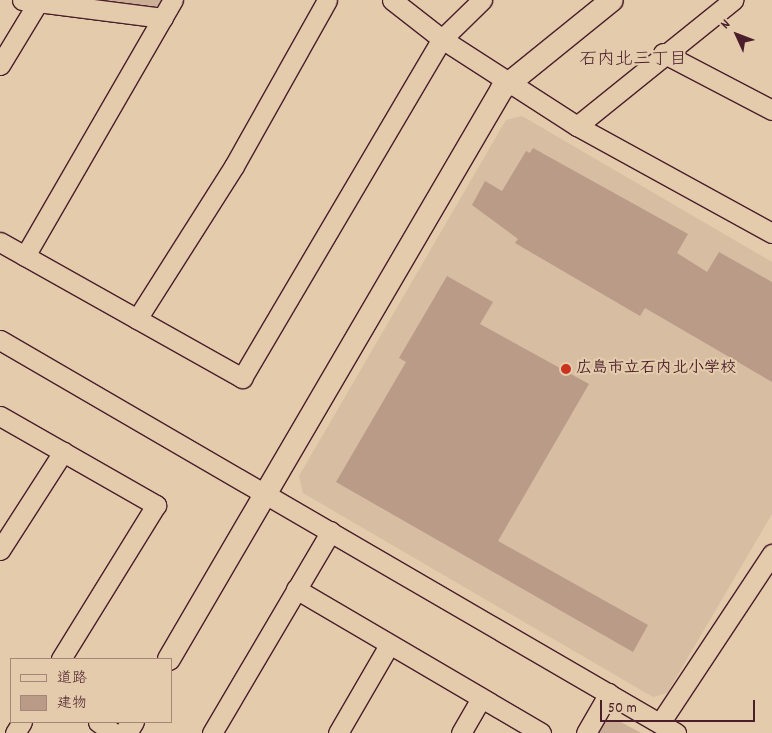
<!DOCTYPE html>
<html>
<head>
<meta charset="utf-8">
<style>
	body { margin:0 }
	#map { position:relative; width:772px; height:733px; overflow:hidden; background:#e4cbac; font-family:Dekko,"Klee One",sans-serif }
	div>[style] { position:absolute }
	.built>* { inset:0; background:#d7bda1 }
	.green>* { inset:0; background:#cbaf97 }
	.building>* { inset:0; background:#b99b88 }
	.roads { filter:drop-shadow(1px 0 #4a1f2b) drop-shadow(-1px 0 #4a1f2b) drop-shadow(0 1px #4a1f2b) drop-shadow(0 -1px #4a1f2b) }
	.minor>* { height:19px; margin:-9.5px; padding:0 9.5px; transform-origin:9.5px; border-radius:9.5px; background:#e4cbac }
	.tertiary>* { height:22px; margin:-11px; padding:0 11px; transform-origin:11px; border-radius:11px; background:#e4cbac }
	.dots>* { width:14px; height:14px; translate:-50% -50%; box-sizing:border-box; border:2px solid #e4cbac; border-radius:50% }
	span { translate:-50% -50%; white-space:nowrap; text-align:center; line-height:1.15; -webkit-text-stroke:4.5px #e4cbac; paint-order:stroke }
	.poi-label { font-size:16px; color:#4a1f2b; font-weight:700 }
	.left { translate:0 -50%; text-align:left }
	.neighbourhood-label { font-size:18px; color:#4a1f2b }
	.legend { position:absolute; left:10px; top:658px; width:162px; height:65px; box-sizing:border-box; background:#e4cbac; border:1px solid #a68678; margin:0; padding:6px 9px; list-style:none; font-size:15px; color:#4a1f2b }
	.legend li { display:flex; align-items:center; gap:10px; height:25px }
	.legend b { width:25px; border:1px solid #a68678 }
	.north { position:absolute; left:712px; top:10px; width:50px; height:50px; -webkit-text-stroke:4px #e4cbac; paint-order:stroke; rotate:313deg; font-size:14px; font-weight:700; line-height:20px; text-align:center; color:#4a1f2b }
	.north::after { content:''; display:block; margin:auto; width:18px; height:22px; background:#4a1f2b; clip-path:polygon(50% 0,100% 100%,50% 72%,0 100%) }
	.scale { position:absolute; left:600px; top:700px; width:155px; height:22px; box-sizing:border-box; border:2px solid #4a1f2b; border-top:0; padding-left:6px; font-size:15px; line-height:18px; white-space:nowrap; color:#4a1f2b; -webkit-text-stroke:4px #e4cbac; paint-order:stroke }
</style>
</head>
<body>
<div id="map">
	<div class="built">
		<i style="clip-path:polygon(522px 116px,772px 262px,772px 514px,667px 693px,653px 697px,303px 493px,299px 476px,506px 120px)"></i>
	</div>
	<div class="green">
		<i style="clip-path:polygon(40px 0,172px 0,169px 6px,75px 11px)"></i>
		<i style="clip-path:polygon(617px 720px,641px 733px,596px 733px,602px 723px)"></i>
	</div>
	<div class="building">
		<i style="clip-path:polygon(533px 148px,688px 234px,677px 253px,707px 272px,719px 252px,772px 282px,772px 382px,645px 308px,640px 316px,515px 243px,518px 239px,472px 205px,485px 181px,502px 191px,526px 151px,530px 153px)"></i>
		<i style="clip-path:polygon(447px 276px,493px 302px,480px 324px,589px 384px,498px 541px,648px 625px,633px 652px,336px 482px,406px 362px,399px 358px)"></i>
	</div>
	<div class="roads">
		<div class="minor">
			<i style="left:22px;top:0;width:142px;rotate:7.3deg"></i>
			<i style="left:392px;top:0;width:63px;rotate:38deg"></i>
			<i style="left:442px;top:39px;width:161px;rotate:32.8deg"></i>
			<i style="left:577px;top:126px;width:222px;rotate:28.8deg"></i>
			<i style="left:663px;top:53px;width:123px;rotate:27.6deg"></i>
			<i style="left:0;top:65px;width:71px;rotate:-58.8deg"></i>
			<i style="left:577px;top:126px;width:201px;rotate:-38.9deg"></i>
			<i style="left:0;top:242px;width:278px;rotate:29.3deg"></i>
			<i style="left:242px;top:378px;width:394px;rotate:-59.5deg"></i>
			<i style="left:442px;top:39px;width:56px;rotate:-44.3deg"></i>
			<i style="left:25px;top:256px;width:296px;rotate:-60deg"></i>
			<i style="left:137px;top:319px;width:181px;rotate:-57.6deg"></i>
			<i style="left:234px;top:166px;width:190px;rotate:-60.7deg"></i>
			<i style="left:0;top:340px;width:782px;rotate:30.17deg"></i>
			<i style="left:0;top:416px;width:180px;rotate:29.7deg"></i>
			<i style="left:156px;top:505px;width:181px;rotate:121.7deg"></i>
			<i style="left:0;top:550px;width:117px;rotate:-57.3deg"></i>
			<i style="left:296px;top:589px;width:284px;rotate:30.4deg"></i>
			<i style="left:98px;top:722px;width:19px;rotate:35deg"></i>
			<i style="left:660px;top:723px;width:203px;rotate:-56.5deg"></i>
			<i style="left:15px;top:733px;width:13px;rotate:-58deg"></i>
			<i style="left:212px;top:733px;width:234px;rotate:-59.5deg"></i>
			<i style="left:338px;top:733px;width:102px;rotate:-59.9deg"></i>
			<i style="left:461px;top:733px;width:39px;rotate:-60deg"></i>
			<i style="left:586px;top:733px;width:46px;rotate:-60.1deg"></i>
		</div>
		<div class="tertiary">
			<i style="left:169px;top:659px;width:660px;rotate:-59.71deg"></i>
			<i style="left:502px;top:89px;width:141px;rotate:-39deg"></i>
			<i style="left:126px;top:733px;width:13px;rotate:-58deg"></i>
		</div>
	</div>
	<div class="dots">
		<i style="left:566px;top:369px;background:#c8321e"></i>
	</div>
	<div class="poi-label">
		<span class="left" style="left:576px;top:369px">広島市立石内北小学校</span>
	</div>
	<div class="neighbourhood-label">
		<span style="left:633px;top:61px">石内北三丁目</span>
	</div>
	<ul class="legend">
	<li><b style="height:6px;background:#e4cbac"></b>道路</li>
	<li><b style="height:14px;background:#b99b88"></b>建物</li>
	</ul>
	<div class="north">N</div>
	<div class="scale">50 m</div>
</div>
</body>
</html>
